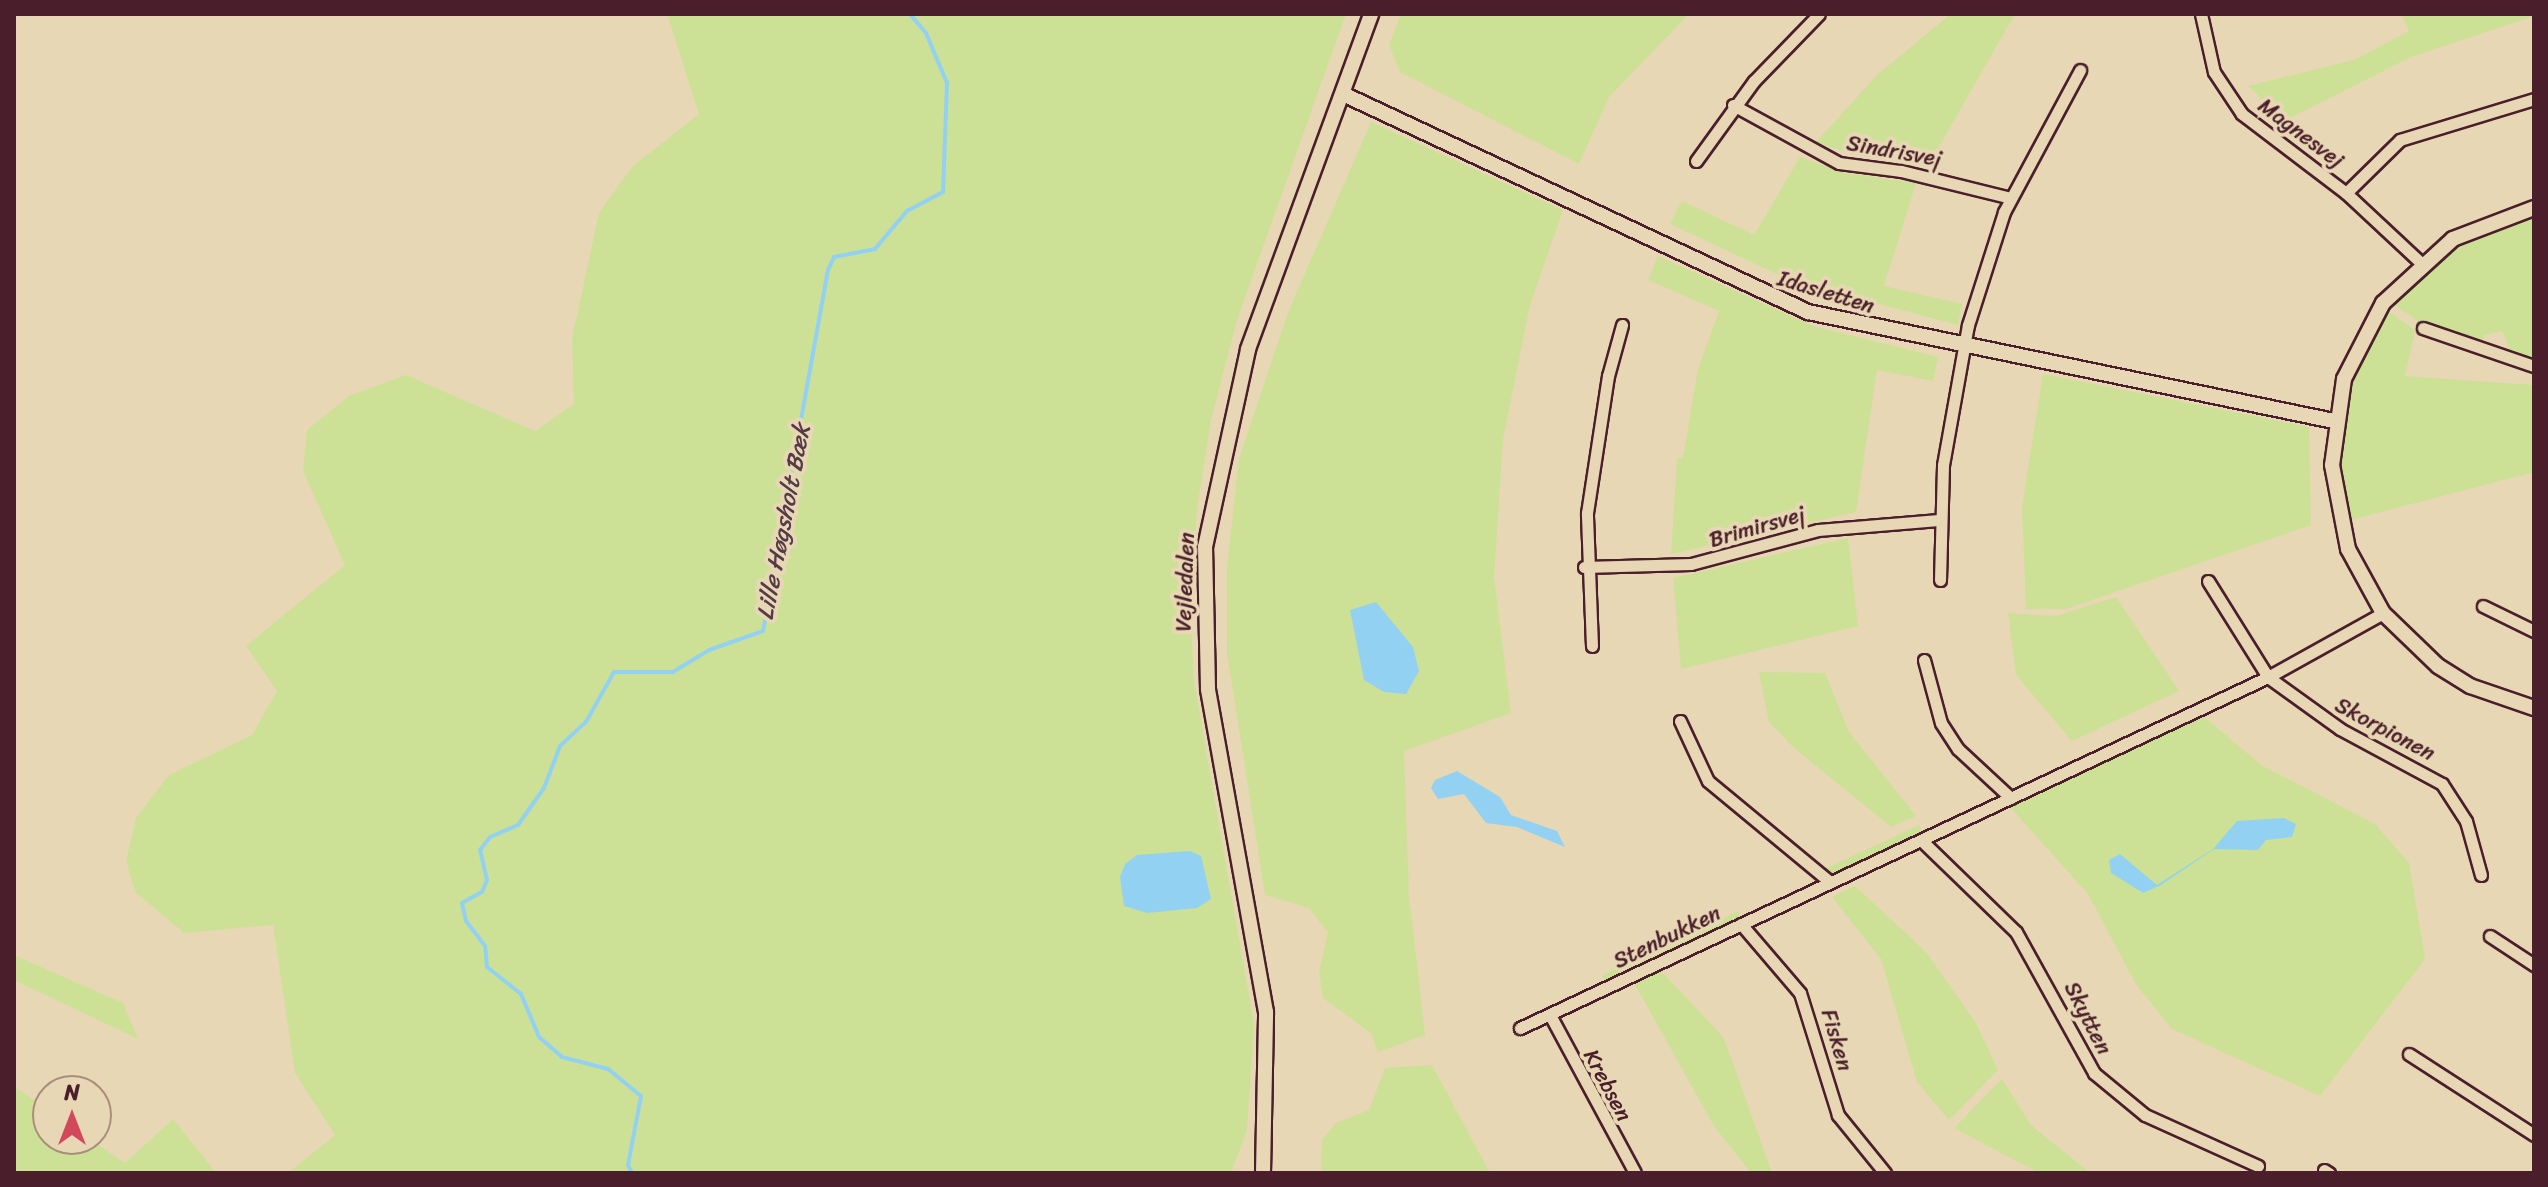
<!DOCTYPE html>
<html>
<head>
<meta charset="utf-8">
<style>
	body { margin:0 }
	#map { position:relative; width:2548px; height:1187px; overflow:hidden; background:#e8d7b4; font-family:Sriracha,sans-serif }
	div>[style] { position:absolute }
	.green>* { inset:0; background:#cce196 }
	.water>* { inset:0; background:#93d1f3 }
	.stream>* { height:4px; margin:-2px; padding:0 2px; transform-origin:2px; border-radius:2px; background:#93d1f3 }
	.roads { filter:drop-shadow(2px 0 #4a1f2b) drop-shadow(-2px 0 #4a1f2b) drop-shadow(0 2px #4a1f2b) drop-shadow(0 -2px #4a1f2b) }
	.minor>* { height:11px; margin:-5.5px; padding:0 5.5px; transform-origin:5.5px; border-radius:5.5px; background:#e8d7b4 }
	.tertiary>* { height:14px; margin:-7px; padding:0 7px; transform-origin:7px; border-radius:7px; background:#e8d7b4 }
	span { translate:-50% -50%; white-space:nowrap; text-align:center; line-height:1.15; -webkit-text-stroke:8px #e8d7b4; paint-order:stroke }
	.street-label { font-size:22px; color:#4a1f2b }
	.water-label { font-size:24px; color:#553a49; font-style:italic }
	.frame { position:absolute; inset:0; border:16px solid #4a1f2b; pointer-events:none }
	.north { position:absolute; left:32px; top:1075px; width:80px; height:80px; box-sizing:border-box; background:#e8d7b4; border:2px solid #a98d7d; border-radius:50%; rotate:0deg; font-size:22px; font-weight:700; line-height:32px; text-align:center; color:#4a1f2b }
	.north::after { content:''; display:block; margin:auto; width:28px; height:36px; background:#d1495b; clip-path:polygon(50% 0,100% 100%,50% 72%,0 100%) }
</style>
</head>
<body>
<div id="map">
	<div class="green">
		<i style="clip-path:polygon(667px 14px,1346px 14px,1237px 320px,1211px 420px,1197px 509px,1190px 601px,1194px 681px,1254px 1025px,1247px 1130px,1231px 1173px,288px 1173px,335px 1135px,295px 1073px,273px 925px,184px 933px,135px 892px,126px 861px,136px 818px,169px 775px,252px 735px,277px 691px,246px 646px,345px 565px,303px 471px,307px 430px,349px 396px,406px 375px,535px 431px,574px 404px,572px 339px,599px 213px,632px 167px,699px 114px)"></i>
		<i style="clip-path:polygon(1401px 14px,1689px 14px,1609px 97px,1579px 164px,1400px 72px,1389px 45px)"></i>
		<i style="clip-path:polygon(1951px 14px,2015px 14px,1928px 166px,1854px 155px,1816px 142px,1878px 74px)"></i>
		<i style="clip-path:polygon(2401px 14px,2534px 16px,2411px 57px,2284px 121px,2248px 86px,2354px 60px,2409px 31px)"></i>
		<i style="clip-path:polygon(1371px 122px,1563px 210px,1530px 305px,1503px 440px,1494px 577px,1511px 713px,1404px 751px,1409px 896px,1425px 1035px,1378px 1052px,1371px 1033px,1323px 998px,1319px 972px,1328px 933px,1309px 908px,1265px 895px,1227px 653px,1227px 568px,1239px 459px,1289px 310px)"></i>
		<i style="clip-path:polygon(1800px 157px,1844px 173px,1916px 183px,1884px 286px,1962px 304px,1958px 325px,1792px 281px,1670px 224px,1682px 201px,1754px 235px)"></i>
		<i style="clip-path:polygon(2534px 213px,2534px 362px,2512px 355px,2502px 331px,2485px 335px,2481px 345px,2424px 325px,2393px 304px,2459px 245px)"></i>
		<i style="clip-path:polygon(1658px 256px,1813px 326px,1938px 357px,1933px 381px,1877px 370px,1856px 512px,1671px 554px,1677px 458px,1683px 458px,1698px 369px,1719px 311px,1648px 280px)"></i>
		<i style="clip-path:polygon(2388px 311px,2415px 330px,2405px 376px,2534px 385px,2534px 472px,2347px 521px,2339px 475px,2347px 395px)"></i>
		<i style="clip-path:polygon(2043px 374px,2309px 427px,2311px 525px,2066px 609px,2026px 609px,2022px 507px)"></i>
		<i style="clip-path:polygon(1848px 538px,1858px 626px,1681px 669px,1673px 578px)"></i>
		<i style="clip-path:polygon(2116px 597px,2179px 691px,2072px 741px,2016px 675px,2008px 613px,2056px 616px)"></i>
		<i style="clip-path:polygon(1759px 672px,1825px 673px,1849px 732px,1916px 816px,1891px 827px,1794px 748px,1769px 722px)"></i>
		<i style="clip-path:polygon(2202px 715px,2261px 765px,2375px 824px,2409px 863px,2425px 959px,2320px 1096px,2172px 1029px,2137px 986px,2088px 894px,2010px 807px)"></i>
		<i style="clip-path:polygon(1919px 825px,1922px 832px,1833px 874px,1825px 869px)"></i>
		<i style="clip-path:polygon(1855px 886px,1926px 952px,1976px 1023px,1998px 1070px,1949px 1120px,1917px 1082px,1881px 959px,1832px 897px)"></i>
		<i style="clip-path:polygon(1738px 911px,1740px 917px,1605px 981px,1602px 975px)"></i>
		<i style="clip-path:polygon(14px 955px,123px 1003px,138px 1039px,14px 980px)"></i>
		<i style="clip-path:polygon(1661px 971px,1724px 1038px,1772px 1173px,1751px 1173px,1714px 1126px,1634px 983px)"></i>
		<i style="clip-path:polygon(1432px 1065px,1490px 1173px,1321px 1173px,1322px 1140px,1336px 1123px,1369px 1110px,1385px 1068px)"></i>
		<i style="clip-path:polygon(2002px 1079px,2031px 1125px,2090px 1173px,2039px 1173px,1954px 1128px)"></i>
		<i style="clip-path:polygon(14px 1086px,48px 1110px,48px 1139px,90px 1139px,125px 1163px,173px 1119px,216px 1173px,14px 1173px)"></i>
	</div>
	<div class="water">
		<i style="clip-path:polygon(1376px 602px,1413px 647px,1419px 671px,1406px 694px,1384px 692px,1364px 680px,1350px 610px)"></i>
		<i style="clip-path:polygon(1457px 771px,1500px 797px,1511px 815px,1557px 831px,1565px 847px,1517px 827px,1486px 823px,1464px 794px,1438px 799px,1431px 788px,1435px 780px)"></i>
		<i style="clip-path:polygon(2284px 818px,2296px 824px,2292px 837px,2266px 840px,2258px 850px,2214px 849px,2161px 885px,2143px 893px,2111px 873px,2109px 860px,2120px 854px,2157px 885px,2213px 849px,2237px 821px)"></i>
		<i style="clip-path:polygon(1190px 851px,1201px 856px,1211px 899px,1197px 908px,1147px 913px,1124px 906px,1120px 877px,1125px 864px,1137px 855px)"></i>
	</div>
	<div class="stream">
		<i style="left:632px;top:1173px;width:9px;rotate:-117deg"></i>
		<i style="left:628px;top:1165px;width:70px;rotate:-79.3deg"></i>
		<i style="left:641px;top:1096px;width:43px;rotate:-140.7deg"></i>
		<i style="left:608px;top:1069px;width:48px;rotate:-165.4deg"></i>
		<i style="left:562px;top:1057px;width:30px;rotate:-139deg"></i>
		<i style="left:539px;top:1037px;width:47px;rotate:-112.7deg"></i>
		<i style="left:521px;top:994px;width:43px;rotate:-141.5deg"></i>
		<i style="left:487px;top:967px;width:21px;rotate:-95deg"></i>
		<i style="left:485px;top:946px;width:31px;rotate:-127deg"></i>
		<i style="left:466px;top:921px;width:18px;rotate:-103deg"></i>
		<i style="left:462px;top:903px;width:23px;rotate:-29deg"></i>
		<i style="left:482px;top:892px;width:13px;rotate:-67deg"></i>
		<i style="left:487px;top:880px;width:31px;rotate:-103deg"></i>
		<i style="left:480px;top:850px;width:16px;rotate:-52deg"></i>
		<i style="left:490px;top:837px;width:30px;rotate:-23deg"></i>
		<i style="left:518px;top:825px;width:45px;rotate:-54.9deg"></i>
		<i style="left:544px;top:788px;width:45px;rotate:-69.1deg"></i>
		<i style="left:560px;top:746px;width:35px;rotate:-43deg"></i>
		<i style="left:586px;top:722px;width:57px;rotate:-60.8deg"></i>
		<i style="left:614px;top:672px;width:59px"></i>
		<i style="left:673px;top:672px;width:42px;rotate:-31.4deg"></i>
		<i style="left:709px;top:650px;width:57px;rotate:-19.4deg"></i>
		<i style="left:763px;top:631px;width:367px;rotate:-79.8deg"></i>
		<i style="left:828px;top:270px;width:14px;rotate:-65deg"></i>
		<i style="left:834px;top:257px;width:42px;rotate:-11deg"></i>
		<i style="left:875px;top:249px;width:50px;rotate:-49.9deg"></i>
		<i style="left:907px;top:211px;width:41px;rotate:-27.8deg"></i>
		<i style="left:943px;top:192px;width:109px;rotate:-87.9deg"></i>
		<i style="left:947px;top:83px;width:54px;rotate:-112.8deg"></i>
		<i style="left:926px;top:33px;width:25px;rotate:-130deg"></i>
	</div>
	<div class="roads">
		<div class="minor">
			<i style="left:2201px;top:14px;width:59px;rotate:77.4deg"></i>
			<i style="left:2214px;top:72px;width:50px;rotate:56.3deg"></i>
			<i style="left:2242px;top:114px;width:131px;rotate:37.2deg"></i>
			<i style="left:2346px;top:193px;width:103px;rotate:43deg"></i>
			<i style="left:1733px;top:105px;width:121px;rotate:28.7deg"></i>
			<i style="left:1839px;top:163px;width:63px;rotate:7.4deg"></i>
			<i style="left:1901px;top:171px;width:113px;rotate:13.8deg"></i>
			<i style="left:1696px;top:161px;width:99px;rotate:-54.1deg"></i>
			<i style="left:1754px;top:81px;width:93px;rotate:-45.9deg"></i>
			<i style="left:2346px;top:193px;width:76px;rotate:-44.5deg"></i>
			<i style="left:2400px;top:140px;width:140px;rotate:-17deg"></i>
			<i style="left:2423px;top:328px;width:117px;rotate:18.9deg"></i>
			<i style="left:1584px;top:567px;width:107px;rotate:-1.6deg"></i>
			<i style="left:1691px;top:564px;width:131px;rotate:-15deg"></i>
			<i style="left:1818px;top:530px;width:121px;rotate:-4.7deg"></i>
			<i style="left:1940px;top:580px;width:115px;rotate:-88.5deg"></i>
			<i style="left:1943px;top:465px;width:142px;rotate:-79.9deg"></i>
			<i style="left:1968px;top:325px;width:119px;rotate:-72.3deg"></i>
			<i style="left:2004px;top:212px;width:161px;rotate:-61.8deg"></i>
			<i style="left:2208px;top:581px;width:113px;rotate:58deg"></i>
			<i style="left:2268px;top:677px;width:89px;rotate:35.8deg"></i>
			<i style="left:2340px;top:729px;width:116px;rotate:28.3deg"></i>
			<i style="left:2442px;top:784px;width:44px;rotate:57deg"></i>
			<i style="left:2466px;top:821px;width:56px;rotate:74.5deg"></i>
			<i style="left:2483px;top:606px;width:57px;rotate:26.1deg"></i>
			<i style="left:1592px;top:646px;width:133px;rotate:-92.2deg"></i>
			<i style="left:1587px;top:513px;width:139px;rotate:-81.3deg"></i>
			<i style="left:1608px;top:376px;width:53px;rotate:-74.6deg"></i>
			<i style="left:1924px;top:660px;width:65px;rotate:74.9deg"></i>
			<i style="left:1941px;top:723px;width:31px;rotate:57deg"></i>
			<i style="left:1958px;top:749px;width:72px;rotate:42.8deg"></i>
			<i style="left:1680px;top:721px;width:66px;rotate:65deg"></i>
			<i style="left:1708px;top:781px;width:158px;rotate:39.6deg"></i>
			<i style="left:1921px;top:840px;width:132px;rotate:44.1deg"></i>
			<i style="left:2016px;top:932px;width:161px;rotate:61deg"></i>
			<i style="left:2094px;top:1073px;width:66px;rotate:39.5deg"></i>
			<i style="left:2145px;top:1115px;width:124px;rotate:24.3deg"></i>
			<i style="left:1741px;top:924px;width:91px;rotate:49.5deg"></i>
			<i style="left:1800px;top:993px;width:128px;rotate:72.7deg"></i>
			<i style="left:1838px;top:1115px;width:75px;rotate:51deg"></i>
			<i style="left:2490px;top:936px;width:53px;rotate:33.4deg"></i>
			<i style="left:1550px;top:1015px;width:179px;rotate:61.7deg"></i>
			<i style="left:1520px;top:1028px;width:826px;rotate:-25.14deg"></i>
			<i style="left:2268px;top:677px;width:132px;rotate:-29.1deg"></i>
			<i style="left:2409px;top:1054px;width:149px;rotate:32.9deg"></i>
			<i style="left:2324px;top:1170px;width:6px;rotate:31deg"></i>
		</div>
		<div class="tertiary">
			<i style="left:1343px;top:94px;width:514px;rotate:25.12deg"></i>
			<i style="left:1808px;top:312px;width:537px;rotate:11.71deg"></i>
			<i style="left:2534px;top:208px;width:87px;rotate:159.1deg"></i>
			<i style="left:2453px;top:239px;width:95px;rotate:137.6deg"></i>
			<i style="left:2383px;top:303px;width:85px;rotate:117.2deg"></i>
			<i style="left:2344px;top:379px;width:87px;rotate:97.9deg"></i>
			<i style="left:2332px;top:465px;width:86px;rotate:79.2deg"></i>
			<i style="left:2348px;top:549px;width:73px;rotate:61.3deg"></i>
			<i style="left:2383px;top:613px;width:76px;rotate:43.9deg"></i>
			<i style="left:2438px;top:666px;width:38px;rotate:32deg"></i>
			<i style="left:2470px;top:686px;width:68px;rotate:19deg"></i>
			<i style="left:1263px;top:1173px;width:161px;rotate:-88.9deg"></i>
			<i style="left:1266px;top:1012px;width:328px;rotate:-100.2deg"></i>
			<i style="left:1208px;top:689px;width:142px;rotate:-91.2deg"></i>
			<i style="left:1205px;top:547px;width:203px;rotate:-77.7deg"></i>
			<i style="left:1248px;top:349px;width:357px;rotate:-69.8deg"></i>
		</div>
	</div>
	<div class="street-label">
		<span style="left:2301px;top:133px;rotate:37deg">Magnesvej</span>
		<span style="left:1894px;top:151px;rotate:10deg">Sindrisvej</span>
		<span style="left:1826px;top:292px;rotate:17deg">Idasletten</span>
		<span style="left:1757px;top:527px;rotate:-16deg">Brimirsvej</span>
		<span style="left:1185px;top:582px;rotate:-88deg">Vejledalen</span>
		<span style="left:2385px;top:729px;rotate:28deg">Skorpionen</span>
		<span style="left:1667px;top:937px;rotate:-26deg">Stenbukken</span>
		<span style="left:2088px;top:1018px;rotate:63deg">Skytten</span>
		<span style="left:1837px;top:1040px;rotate:74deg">Fisken</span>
		<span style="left:1608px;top:1085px;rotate:62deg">Krebsen</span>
	</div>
	<div class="water-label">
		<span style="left:784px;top:522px;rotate:-79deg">Lille Høgsholt Bæk</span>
	</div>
	<div class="frame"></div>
	<div class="north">N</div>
</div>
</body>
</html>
